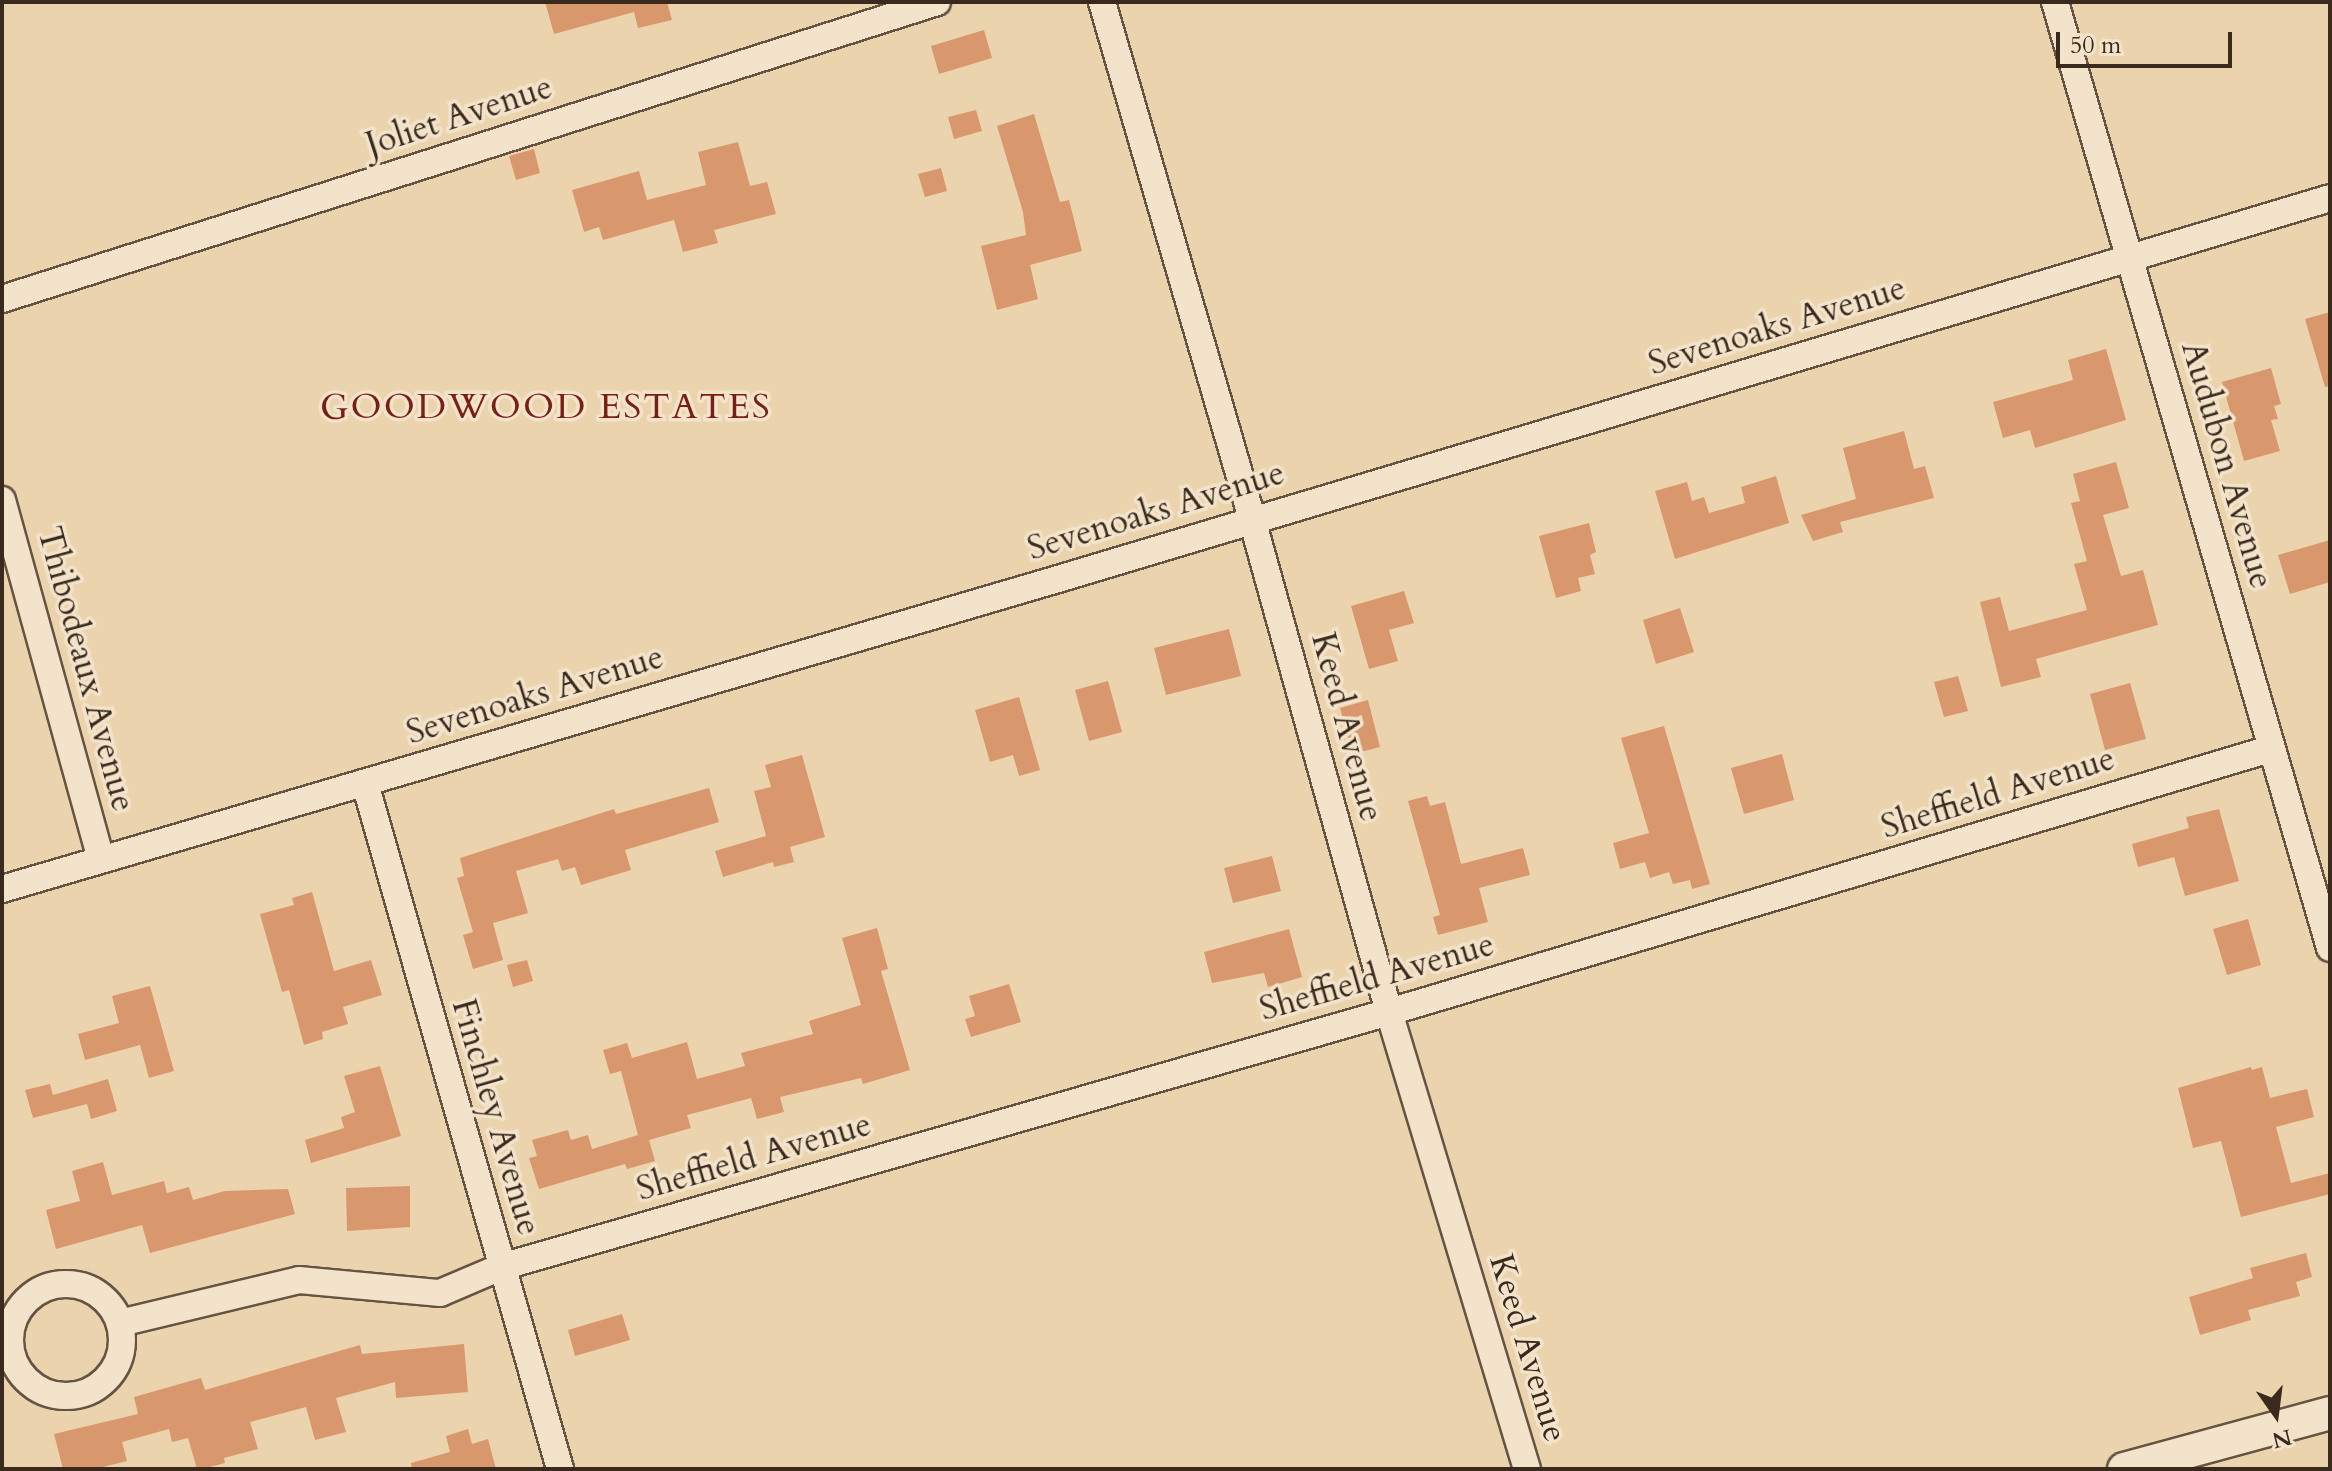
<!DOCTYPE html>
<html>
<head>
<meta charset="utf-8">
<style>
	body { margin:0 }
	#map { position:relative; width:2332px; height:1471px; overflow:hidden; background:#ebd4ad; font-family:Cardo,serif }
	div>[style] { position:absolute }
	.building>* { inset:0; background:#d9976d }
	.roads { filter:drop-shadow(2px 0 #665442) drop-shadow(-2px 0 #665442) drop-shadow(0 2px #665442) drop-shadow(0 -2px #665442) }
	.minor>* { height:26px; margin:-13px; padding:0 13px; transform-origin:13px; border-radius:13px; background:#f2e3ca }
	.minor>.ring { margin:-13px; padding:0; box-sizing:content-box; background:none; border:26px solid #f2e3ca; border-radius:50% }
	.tertiary>* { height:32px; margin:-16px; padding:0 16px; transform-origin:16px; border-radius:16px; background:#f2e3ca }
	span { translate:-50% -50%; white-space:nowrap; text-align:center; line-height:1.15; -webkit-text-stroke:7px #f2e3ca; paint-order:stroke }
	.street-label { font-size:34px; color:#3a2a1e }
	.neighbourhood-label { font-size:36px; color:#7a1f14; letter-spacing:2px }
	.frame { position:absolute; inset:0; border:4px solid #3a2a1e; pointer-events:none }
	.north { position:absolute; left:2236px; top:1375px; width:80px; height:80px; -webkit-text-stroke:6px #f2e3ca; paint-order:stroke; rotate:166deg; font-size:22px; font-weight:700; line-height:32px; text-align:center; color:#3a2a1e }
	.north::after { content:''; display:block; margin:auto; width:28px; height:36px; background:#3a2a1e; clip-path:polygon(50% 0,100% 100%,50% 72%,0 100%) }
	.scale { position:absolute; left:2056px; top:32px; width:176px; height:36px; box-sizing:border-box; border:4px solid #3a2a1e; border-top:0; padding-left:10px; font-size:24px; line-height:28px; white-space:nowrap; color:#3a2a1e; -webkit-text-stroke:6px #f2e3ca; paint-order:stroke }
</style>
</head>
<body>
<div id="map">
	<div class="building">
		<i style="clip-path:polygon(545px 2px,667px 2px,672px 20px,638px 28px,634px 12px,554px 34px)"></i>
		<i style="clip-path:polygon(984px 30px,992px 58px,939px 74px,931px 46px)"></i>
		<i style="clip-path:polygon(976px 110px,982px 131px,954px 139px,948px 117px)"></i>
		<i style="clip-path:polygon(1034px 114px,1060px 202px,1069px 200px,1082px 251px,1030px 265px,1038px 299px,997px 310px,981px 246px,1026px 235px,1023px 212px,997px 126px)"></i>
		<i style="clip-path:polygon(738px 142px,750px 186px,767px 182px,776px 214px,714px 230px,718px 243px,683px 252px,674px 220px,603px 240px,599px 227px,584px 232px,572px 190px,639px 171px,647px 200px,706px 185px,698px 152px)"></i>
		<i style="clip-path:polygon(534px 149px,540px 173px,516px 180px,509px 156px)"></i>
		<i style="clip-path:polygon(941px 168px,947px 191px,925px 197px,918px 174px)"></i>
		<i style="clip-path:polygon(2330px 312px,2330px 386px,2325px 387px,2305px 319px)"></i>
		<i style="clip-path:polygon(2106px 349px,2126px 420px,2035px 448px,2030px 430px,2003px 438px,1993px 402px,2073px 380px,2068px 360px)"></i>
		<i style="clip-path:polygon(2271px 368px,2281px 404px,2274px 406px,2278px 419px,2271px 420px,2280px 451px,2244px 461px,2222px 382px)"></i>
		<i style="clip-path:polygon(1904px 431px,1914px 469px,1925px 466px,1934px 498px,1840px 522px,1843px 532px,1813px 541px,1801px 515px,1856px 499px,1843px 448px)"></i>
		<i style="clip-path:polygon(2116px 462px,2129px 508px,2103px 515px,2121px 576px,2143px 570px,2158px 625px,2036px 659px,2041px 677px,2001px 687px,1980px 602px,2000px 597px,2009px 631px,2087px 610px,2074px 564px,2087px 561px,2071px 503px,2080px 501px,2073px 474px)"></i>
		<i style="clip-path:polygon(1776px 476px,1789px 523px,1675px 559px,1655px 491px,1687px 482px,1692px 501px,1704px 497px,1709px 513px,1745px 503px,1741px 487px)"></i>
		<i style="clip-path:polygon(1589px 523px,1596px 552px,1590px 555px,1595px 574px,1578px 578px,1581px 591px,1556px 598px,1539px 536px)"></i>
		<i style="clip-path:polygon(2330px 540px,2330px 582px,2290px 594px,2278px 555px)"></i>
		<i style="clip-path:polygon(1404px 591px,1414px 623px,1389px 630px,1398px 661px,1369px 669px,1351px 606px)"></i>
		<i style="clip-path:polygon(1680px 608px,1694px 652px,1656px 664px,1643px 620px)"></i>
		<i style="clip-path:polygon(1229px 629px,1241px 676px,1166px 695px,1154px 648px)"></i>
		<i style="clip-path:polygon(1958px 676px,1968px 711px,1944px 717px,1934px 682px)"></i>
		<i style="clip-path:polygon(1108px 681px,1122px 732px,1089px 741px,1075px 690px)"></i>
		<i style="clip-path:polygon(2130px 683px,2146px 739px,2105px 750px,2090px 694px)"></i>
		<i style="clip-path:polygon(1019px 697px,1040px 770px,1019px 776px,1013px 755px,990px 762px,975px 710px)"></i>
		<i style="clip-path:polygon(1368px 700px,1380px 747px,1353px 754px,1340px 708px)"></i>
		<i style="clip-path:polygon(1664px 726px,1710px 884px,1692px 889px,1690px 880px,1673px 884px,1669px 872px,1650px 878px,1645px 862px,1620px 869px,1613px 843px,1649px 833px,1621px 738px)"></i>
		<i style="clip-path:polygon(1782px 754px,1794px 800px,1744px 814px,1731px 768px)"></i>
		<i style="clip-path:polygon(802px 755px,825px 837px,790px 847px,794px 862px,774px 867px,773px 862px,723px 877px,715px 851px,766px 836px,754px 791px,771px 787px,765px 765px)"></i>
		<i style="clip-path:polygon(709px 788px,719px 822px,625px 850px,631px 870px,581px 885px,575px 867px,562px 871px,558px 859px,516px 871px,528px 913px,493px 923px,503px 960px,473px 969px,463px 935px,473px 932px,457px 878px,464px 876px,460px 858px,614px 809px,616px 814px)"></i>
		<i style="clip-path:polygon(1427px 796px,1430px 806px,1445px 802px,1461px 864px,1523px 848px,1530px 875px,1479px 888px,1488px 922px,1438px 935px,1433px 917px,1440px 915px,1408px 801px)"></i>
		<i style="clip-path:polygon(2219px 809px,2239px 881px,2185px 896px,2174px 857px,2138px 867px,2132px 844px,2189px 828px,2186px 817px)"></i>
		<i style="clip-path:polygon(1272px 856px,1281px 891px,1233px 903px,1224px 868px)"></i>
		<i style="clip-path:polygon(312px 892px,334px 971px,371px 960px,382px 995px,343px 1007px,348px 1024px,322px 1032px,323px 1039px,304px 1045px,289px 990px,282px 992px,260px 914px,294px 905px,292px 898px)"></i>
		<i style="clip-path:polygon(2248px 919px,2261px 965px,2227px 975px,2213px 929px)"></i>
		<i style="clip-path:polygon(877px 928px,888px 969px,881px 971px,910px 1070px,863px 1084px,861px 1078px,780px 1097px,784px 1112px,757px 1119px,751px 1098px,687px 1115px,691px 1128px,649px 1140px,655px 1161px,627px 1169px,625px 1164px,539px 1189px,529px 1158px,537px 1156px,532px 1140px,568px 1130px,571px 1140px,588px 1135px,592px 1149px,638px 1135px,621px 1071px,610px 1074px,603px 1050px,627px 1043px,632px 1058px,687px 1042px,697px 1079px,745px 1066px,741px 1053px,813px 1034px,809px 1021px,861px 1005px,842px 938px)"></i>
		<i style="clip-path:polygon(1289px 929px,1302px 977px,1268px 987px,1264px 973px,1212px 983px,1204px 952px)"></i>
		<i style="clip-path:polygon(527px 960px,533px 981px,513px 987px,507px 965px)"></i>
		<i style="clip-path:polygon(1009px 984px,1021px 1022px,971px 1037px,965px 1019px,975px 1016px,969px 996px)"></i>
		<i style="clip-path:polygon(150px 986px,174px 1071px,149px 1078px,140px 1045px,85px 1060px,78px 1034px,119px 1023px,112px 996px)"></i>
		<i style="clip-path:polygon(380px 1066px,401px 1136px,311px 1163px,305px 1140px,344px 1128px,341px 1117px,355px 1112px,344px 1076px)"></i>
		<i style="clip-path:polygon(2251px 1067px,2252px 1070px,2262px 1067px,2270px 1098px,2307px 1089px,2314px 1117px,2276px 1127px,2291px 1183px,2330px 1173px,2330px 1194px,2241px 1217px,2221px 1141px,2193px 1148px,2178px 1088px)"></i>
		<i style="clip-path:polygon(108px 1079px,117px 1111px,91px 1119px,87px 1104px,33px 1118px,25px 1090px,50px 1084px,53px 1095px)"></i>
		<i style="clip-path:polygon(103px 1162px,112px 1195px,164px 1181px,167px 1193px,189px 1187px,193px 1200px,225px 1191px,288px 1189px,295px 1214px,150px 1253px,142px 1225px,56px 1249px,46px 1210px,80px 1201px,72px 1171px)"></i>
		<i style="clip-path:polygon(410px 1186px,410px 1227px,347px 1231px,346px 1188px)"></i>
		<i style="clip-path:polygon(2306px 1253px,2312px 1277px,2296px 1282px,2300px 1296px,2248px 1310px,2251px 1320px,2200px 1335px,2189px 1297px,2253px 1278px,2250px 1268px)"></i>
		<i style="clip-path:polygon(622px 1314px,630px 1340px,575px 1356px,568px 1330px)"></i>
		<i style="clip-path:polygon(464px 1344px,468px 1392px,396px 1398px,395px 1382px,336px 1398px,346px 1432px,315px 1440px,306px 1407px,250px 1422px,258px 1449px,224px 1458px,225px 1463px,202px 1469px,197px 1469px,188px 1438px,172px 1442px,169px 1429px,122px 1442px,127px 1461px,95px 1469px,63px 1469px,54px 1434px,138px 1414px,134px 1397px,201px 1378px,205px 1390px,360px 1345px,362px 1354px)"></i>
		<i style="clip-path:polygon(468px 1429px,472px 1444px,488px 1439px,496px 1469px,412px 1469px,411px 1463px,450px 1452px,446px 1436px)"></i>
	</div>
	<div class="roads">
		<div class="minor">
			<i style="left:1102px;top:2px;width:505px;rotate:73.79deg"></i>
			<i style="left:1243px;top:487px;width:545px;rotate:74.46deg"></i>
			<i style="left:1389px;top:1012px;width:477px;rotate:73.2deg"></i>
			<i style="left:2055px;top:2px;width:985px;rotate:73.79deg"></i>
			<i style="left:2px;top:299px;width:981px;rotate:-17.62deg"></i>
			<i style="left:2px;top:500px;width:370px;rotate:74.6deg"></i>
			<i style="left:365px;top:783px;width:713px;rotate:74.13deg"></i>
			<i style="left:2px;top:889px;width:1111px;rotate:-16.36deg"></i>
			<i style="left:1068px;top:576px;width:1317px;rotate:-16.67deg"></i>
			<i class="ring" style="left:10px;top:1284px;width:86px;height:86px"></i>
			<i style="left:120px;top:1323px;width:184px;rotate:-13.5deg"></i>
			<i style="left:299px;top:1280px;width:142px;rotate:5.3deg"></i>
			<i style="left:440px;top:1293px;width:66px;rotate:-23.1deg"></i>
			<i style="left:501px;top:1267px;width:924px;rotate:-16.02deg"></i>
			<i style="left:1389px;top:1012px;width:919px;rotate:-16.62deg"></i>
		</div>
		<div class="tertiary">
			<i style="left:2124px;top:1469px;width:213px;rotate:-15.2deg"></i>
		</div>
	</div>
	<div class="street-label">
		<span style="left:459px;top:116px;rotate:-18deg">Joliet Avenue</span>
		<span style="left:1777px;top:326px;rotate:-17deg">Sevenoaks Avenue</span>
		<span style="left:2227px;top:465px;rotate:74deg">Audubon Avenue</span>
		<span style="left:1156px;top:511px;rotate:-17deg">Sevenoaks Avenue</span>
		<span style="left:86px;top:669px;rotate:75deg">Thibodeaux Avenue</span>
		<span style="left:535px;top:695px;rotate:-17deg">Sevenoaks Avenue</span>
		<span style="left:1347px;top:727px;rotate:75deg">Keed Avenue</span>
		<span style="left:1998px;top:793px;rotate:-17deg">Sheffield Avenue</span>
		<span style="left:1377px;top:977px;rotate:-16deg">Sheffield Avenue</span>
		<span style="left:496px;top:1117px;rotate:74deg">Finchley Avenue</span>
		<span style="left:754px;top:1157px;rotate:-16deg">Sheffield Avenue</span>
		<span style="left:1528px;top:1348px;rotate:73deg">Keed Avenue</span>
	</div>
	<div class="neighbourhood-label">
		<span style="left:546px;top:407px">GOODWOOD ESTATES</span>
	</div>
	<div class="frame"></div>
	<div class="north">N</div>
	<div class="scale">50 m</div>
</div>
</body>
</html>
